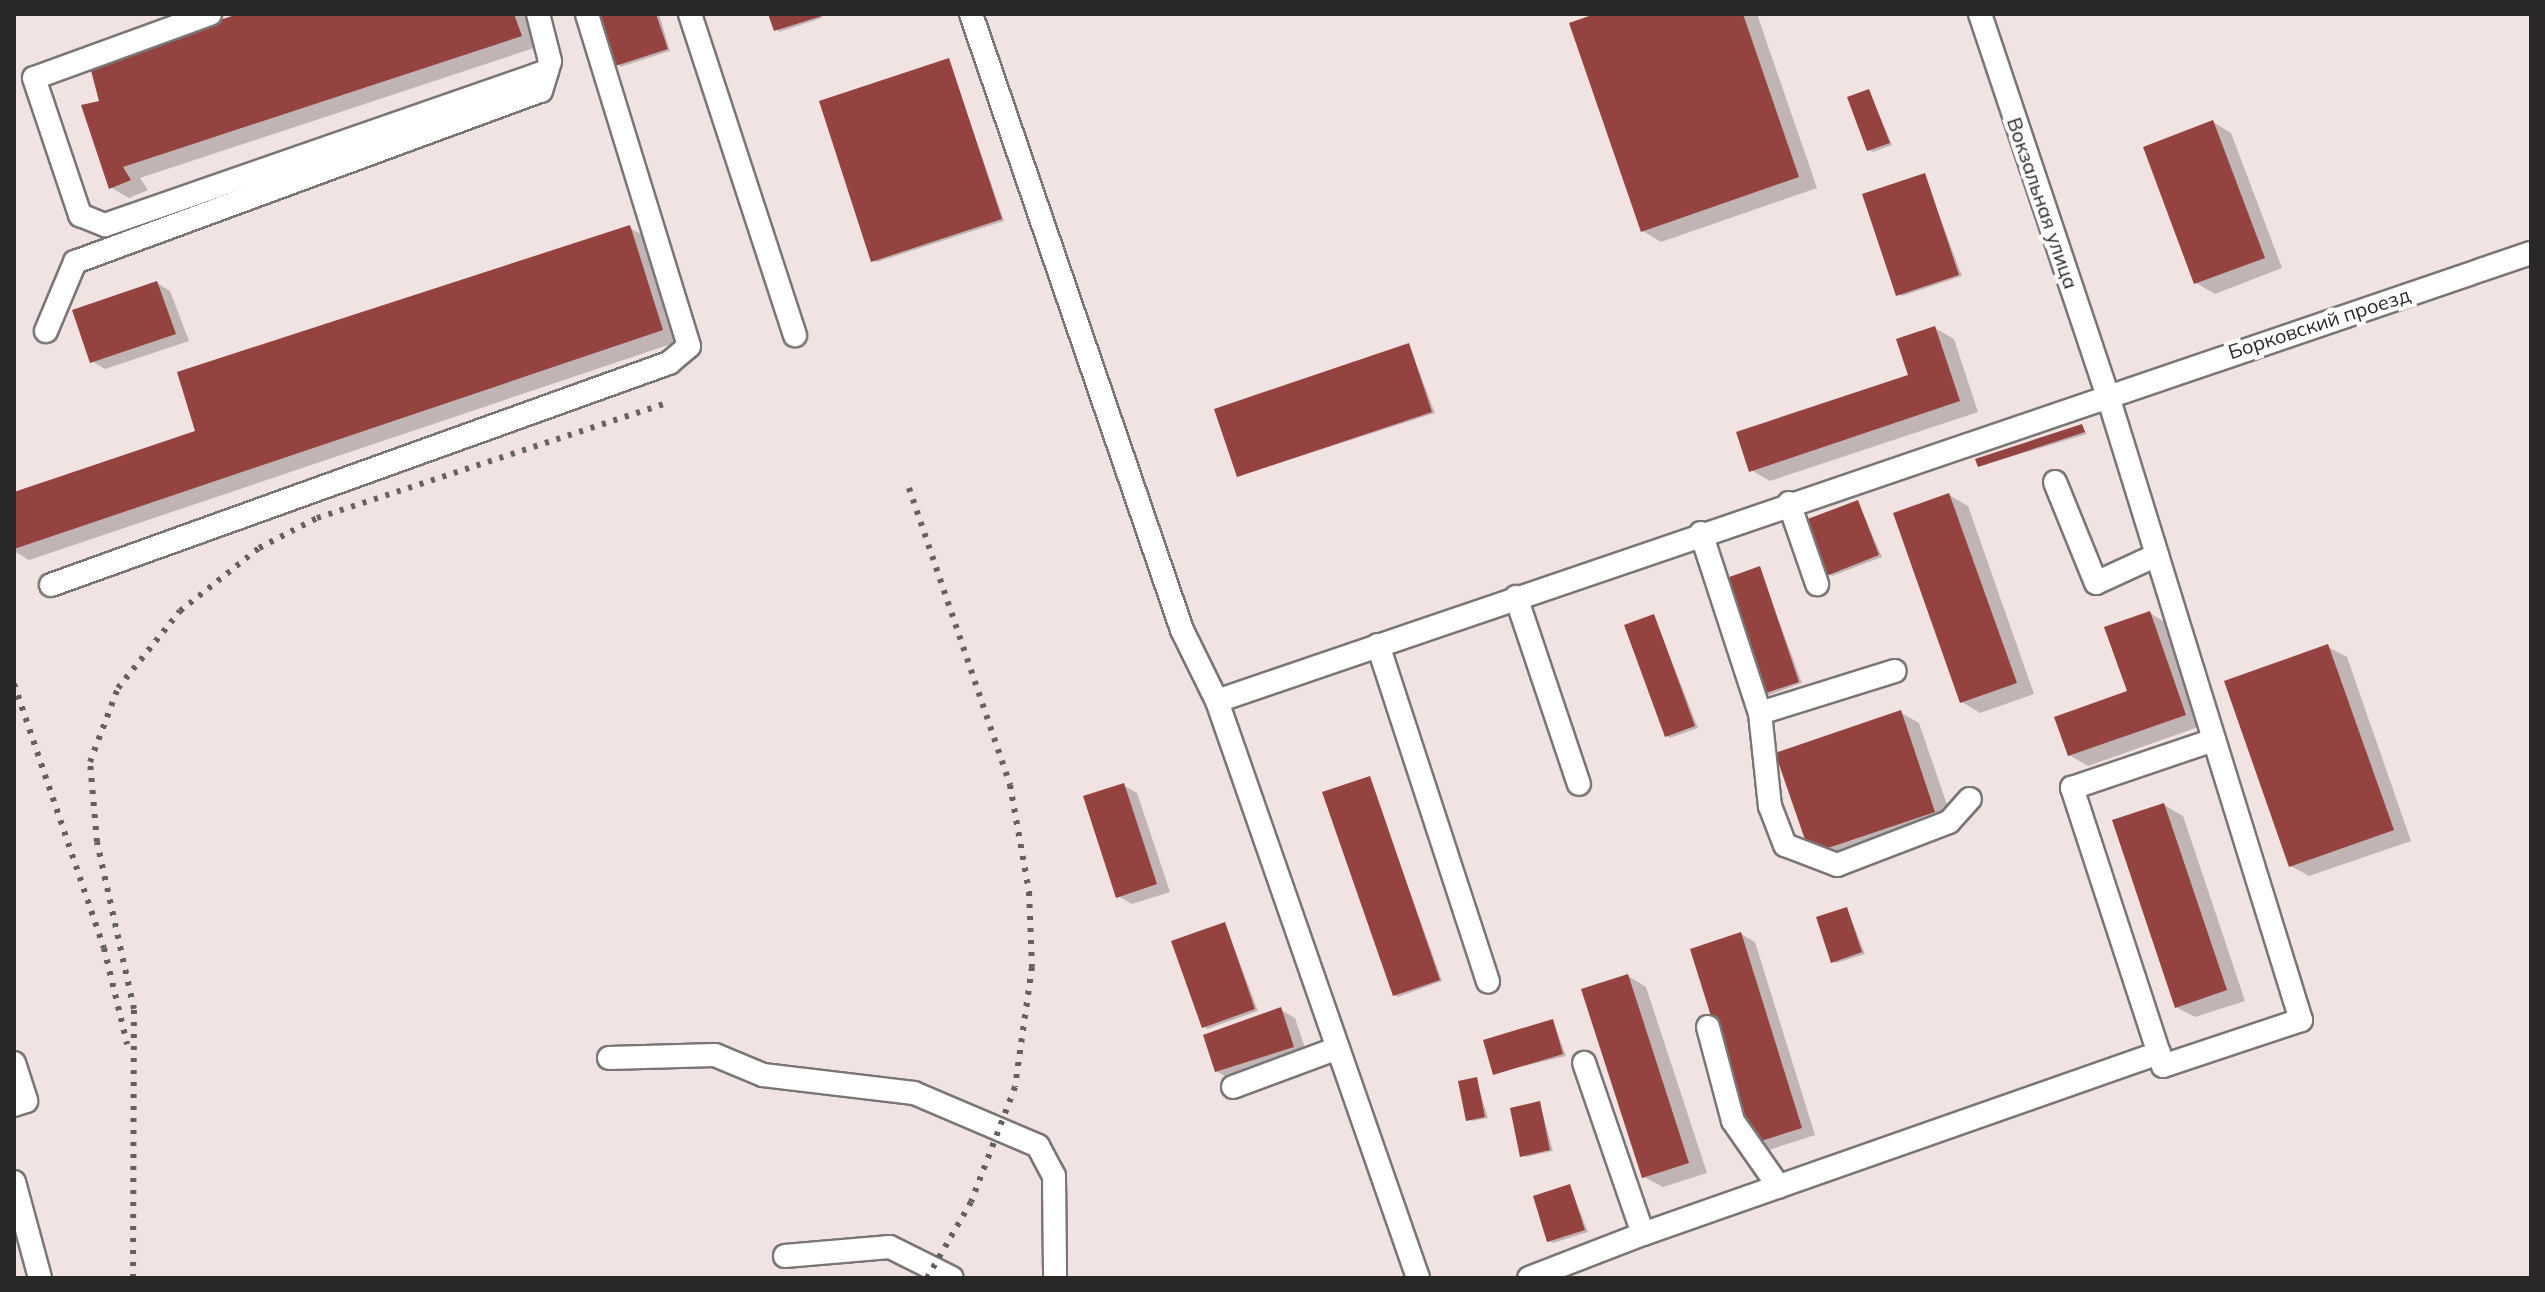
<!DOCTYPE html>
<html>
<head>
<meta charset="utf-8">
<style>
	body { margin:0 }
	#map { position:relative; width:2545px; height:1292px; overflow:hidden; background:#f7f2f1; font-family:Mulish,sans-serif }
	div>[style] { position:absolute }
	.built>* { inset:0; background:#f1e3e1 }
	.shadow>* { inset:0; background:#0003 }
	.building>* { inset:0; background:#954340 }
	.roads { filter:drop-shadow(2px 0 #7b7676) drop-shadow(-2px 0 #7b7676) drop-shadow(0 2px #7b7676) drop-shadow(0 -2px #7b7676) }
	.minor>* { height:22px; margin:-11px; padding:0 11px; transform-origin:11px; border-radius:11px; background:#fff }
	.rail>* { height:6px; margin-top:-3px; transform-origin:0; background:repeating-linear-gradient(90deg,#646160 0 4px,transparent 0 12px) }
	span { translate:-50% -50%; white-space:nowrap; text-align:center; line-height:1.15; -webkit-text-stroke:8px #fff; paint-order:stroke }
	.street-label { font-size:20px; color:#2a2827 }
	.frame { position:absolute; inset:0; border:16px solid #2a2827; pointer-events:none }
</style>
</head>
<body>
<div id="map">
	<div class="built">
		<i style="clip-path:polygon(14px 14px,2531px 14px,2531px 1278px,14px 1278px)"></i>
	</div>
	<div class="shadow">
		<i style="clip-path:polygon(245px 14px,528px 14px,540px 46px,140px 178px,148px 190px,129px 198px,110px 187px,102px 103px)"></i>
		<i style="clip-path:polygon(600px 14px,659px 14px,670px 51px,620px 67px)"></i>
		<i style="clip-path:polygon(770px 14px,821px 14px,822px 18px,779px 32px)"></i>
		<i style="clip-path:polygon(1601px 14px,1757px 14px,1817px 188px,1661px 242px,1643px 231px)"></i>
		<i style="clip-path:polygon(949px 61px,1004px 221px,877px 262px,873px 260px)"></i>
		<i style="clip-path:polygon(1869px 91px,1892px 145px,1873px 152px,1869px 150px)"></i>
		<i style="clip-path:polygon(2213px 122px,2231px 133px,2282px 268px,2215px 294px,2196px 283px)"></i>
		<i style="clip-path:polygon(1924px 175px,1962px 276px,1902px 296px,1898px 294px)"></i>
		<i style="clip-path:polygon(630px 228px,648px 238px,680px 341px,29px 560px,14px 551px,14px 494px,198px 432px)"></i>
		<i style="clip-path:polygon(157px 283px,170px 291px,189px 341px,105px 369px,92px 361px)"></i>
		<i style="clip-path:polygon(1935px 328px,1954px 339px,1978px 412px,1770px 481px,1751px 470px,1910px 377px)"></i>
		<i style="clip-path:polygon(1409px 345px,1435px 413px,1239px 476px)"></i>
		<i style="clip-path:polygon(2082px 426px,2087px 434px,1980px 466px)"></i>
		<i style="clip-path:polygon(1949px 495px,1968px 506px,2034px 694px,1980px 713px,1962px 702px)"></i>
		<i style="clip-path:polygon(1858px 502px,1882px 557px,1832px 576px,1828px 574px)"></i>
		<i style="clip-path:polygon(1759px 568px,1802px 683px,1766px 696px,1762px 694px)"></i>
		<i style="clip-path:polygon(2150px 613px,2168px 624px,2204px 725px,2088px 766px,2069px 755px,2129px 693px)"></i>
		<i style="clip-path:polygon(1654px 616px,1698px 728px,1670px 738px,1667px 736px)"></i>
		<i style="clip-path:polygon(2328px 647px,2347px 657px,2411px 841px,2309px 876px,2291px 866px)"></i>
		<i style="clip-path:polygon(1900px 712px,1919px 723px,1953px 822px,1830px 863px,1811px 853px)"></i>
		<i style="clip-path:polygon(1369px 778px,1442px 981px,1398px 997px,1394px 995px)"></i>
		<i style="clip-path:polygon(1123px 785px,1137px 793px,1170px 892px,1132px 904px,1118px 896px)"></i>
		<i style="clip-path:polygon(2164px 805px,2183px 816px,2245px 1001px,2195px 1017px,2176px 1007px)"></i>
		<i style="clip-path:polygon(1847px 909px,1865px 954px,1836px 963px,1833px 961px)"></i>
		<i style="clip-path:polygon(1225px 924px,1258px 1011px,1207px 1029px,1204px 1026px)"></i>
		<i style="clip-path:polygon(1741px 934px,1755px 942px,1815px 1135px,1766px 1151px,1752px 1143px)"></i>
		<i style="clip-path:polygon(1628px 976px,1646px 987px,1707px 1173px,1663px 1187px,1644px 1177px)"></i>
		<i style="clip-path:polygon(1281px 1010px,1295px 1018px,1307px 1054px,1230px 1079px,1216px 1071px)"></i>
		<i style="clip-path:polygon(1553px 1021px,1566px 1056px,1494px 1073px)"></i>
		<i style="clip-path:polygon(1476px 1079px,1488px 1118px,1472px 1121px,1468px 1119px)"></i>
		<i style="clip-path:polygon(1540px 1104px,1553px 1151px,1526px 1157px,1522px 1155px)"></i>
		<i style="clip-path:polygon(1570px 1186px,1588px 1232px,1553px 1243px,1549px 1241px)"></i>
	</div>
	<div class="building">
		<i style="clip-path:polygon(238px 14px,514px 14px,522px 36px,123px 167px,131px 180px,109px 189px,81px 105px,99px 101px,89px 63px)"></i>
		<i style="clip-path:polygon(598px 14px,656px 14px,668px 49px,615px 66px)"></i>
		<i style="clip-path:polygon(768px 14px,824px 14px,825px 15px,774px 31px)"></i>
		<i style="clip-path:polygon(1595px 14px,1743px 14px,1799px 177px,1641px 232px,1569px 23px)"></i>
		<i style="clip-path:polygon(949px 58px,1002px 219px,871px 262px,819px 101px)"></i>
		<i style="clip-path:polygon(1869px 89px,1890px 143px,1867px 151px,1847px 97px)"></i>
		<i style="clip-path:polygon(2213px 120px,2265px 258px,2194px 284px,2143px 147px)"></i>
		<i style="clip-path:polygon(1925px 173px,1959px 275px,1896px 296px,1862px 194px)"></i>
		<i style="clip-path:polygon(630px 225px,663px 330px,14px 549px,14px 492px,195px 431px,177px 372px)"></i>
		<i style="clip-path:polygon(157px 281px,176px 334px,90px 363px,72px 310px)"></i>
		<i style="clip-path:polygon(1935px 326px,1960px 401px,1749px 472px,1736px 432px,1908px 375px,1896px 339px)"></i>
		<i style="clip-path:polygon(1409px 343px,1432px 412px,1237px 477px,1214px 409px)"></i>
		<i style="clip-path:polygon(2082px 424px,2085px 432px,1978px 467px,1975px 459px)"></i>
		<i style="clip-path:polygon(1949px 493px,2017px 683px,1960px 703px,1893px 513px)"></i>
		<i style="clip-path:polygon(1858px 500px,1879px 555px,1826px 576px,1805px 520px)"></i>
		<i style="clip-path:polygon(1760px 566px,1799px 682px,1760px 695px,1721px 580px)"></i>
		<i style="clip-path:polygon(2150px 611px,2186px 715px,2068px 756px,2054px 717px,2127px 691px,2104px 627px)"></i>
		<i style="clip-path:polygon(1654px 614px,1695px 726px,1665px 737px,1624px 625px)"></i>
		<i style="clip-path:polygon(2328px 644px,2394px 830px,2289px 867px,2224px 681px)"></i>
		<i style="clip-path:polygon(1901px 710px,1935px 812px,1810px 854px,1775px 753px)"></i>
		<i style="clip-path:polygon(1370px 776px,1440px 980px,1393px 996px,1322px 792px)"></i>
		<i style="clip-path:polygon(1124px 783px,1157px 884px,1116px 898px,1083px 796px)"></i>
		<i style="clip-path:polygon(2164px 803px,2227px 990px,2175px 1008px,2112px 820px)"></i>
		<i style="clip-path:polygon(1847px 907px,1862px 952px,1831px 963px,1816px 917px)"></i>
		<i style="clip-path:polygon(1225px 922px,1255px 1009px,1202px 1028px,1171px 941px)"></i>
		<i style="clip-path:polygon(1741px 932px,1802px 1128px,1751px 1144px,1690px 949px)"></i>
		<i style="clip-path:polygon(1628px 974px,1689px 1163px,1642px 1178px,1581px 989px)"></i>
		<i style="clip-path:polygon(1281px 1007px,1294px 1047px,1215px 1072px,1203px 1035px)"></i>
		<i style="clip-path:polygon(1553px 1019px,1563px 1054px,1493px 1075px,1483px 1040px)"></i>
		<i style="clip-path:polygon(1477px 1077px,1485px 1117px,1466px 1121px,1458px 1081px)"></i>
		<i style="clip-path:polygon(1540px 1101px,1550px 1150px,1520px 1157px,1510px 1108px)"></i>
		<i style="clip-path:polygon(1570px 1184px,1585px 1230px,1547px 1242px,1533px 1196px)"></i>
	</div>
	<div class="roads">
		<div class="minor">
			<i style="left:210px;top:14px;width:187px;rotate:160deg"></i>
			<i style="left:34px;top:78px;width:145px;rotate:71.4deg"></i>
			<i style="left:80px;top:215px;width:27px;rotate:22deg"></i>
			<i style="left:105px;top:225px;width:468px;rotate:-19.2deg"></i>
			<i style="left:690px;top:14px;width:338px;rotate:71.9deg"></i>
			<i style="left:971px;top:14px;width:651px;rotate:71.09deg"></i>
			<i style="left:1182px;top:630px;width:79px;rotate:63.8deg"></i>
			<i style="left:1217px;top:701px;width:1388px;rotate:-18.83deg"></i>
			<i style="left:1980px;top:14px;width:400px;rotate:71.5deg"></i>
			<i style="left:2107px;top:393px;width:170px;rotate:72.8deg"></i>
			<i style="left:2157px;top:555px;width:487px;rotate:72.8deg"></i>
			<i style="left:2301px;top:1020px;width:145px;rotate:161.6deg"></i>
			<i style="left:2163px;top:1066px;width:293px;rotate:-108.1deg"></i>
			<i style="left:2072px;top:788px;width:150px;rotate:-18.7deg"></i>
			<i style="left:46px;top:331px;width:75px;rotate:-67.2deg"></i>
			<i style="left:75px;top:262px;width:496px;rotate:-20.2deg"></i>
			<i style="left:541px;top:91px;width:31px;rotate:-73deg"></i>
			<i style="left:550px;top:61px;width:49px;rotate:-104.3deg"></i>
			<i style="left:2055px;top:482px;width:109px;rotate:67.9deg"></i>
			<i style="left:2096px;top:583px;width:67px;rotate:-24.7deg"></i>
			<i style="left:1789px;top:503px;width:86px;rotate:70.9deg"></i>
			<i style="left:1701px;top:533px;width:189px;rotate:71.9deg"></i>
			<i style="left:1760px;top:713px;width:141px;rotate:-17.3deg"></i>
			<i style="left:51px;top:585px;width:657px;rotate:-19.76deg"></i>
			<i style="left:669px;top:363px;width:26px;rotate:-40deg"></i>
			<i style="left:689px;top:346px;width:347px;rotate:-107.1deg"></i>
			<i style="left:1516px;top:597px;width:197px;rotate:71.4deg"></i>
			<i style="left:1378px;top:645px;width:354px;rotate:71.9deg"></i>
			<i style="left:1217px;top:701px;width:611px;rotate:70.79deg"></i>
			<i style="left:1760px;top:713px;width:94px;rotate:83.9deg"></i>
			<i style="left:1770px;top:806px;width:42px;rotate:69deg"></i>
			<i style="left:1785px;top:845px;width:56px;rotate:21deg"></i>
			<i style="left:1837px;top:865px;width:120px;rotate:-21deg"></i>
			<i style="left:1949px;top:822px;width:31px;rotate:-48deg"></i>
			<i style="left:1708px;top:1027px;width:97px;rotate:75.1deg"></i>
			<i style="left:1733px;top:1121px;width:80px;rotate:55.1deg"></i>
			<i style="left:609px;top:1058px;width:106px;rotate:-1.6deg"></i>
			<i style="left:715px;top:1055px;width:52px;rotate:22.6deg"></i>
			<i style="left:763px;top:1075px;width:152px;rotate:6.8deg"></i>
			<i style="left:914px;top:1093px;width:135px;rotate:23.1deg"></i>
			<i style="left:1038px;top:1146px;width:34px;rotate:62deg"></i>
			<i style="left:1054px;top:1176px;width:102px;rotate:89.4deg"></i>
			<i style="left:14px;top:1063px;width:40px;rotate:72deg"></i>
			<i style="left:26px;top:1101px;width:13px;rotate:162deg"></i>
			<i style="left:1233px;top:1087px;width:112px;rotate:-20.4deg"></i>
			<i style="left:14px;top:1182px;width:99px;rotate:74.8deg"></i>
			<i style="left:1643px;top:1234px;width:547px;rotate:-19.33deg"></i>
			<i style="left:785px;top:1256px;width:105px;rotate:-4.9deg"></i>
			<i style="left:890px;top:1247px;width:69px;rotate:26.6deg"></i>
			<i style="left:1529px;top:1278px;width:122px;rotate:-21.1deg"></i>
			<i style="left:1643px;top:1234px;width:181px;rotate:-109deg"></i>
		</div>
	</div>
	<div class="rail">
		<i style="left:909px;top:488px;width:314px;rotate:71.2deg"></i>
		<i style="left:1010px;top:785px;width:109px;rotate:79.9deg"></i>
		<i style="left:1029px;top:892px;width:75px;rotate:87.7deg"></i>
		<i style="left:1032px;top:967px;width:121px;rotate:98.1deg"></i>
		<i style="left:1015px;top:1087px;width:123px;rotate:110.9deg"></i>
		<i style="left:971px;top:1202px;width:88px;rotate:120.1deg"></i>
		<i style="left:14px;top:684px;width:279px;rotate:71.2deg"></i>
		<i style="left:104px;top:948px;width:99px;rotate:76.5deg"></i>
		<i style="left:133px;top:1278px;width:269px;rotate:-89.8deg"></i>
		<i style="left:134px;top:1009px;width:171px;rotate:-102.5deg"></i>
		<i style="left:97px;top:842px;width:80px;rotate:-95deg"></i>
		<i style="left:90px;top:762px;width:79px;rotate:-69.3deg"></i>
		<i style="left:118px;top:688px;width:99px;rotate:-51.2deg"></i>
		<i style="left:180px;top:611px;width:101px;rotate:-38.6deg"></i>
		<i style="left:259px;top:548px;width:65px;rotate:-27.3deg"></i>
		<i style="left:317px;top:518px;width:364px;rotate:-18.2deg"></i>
	</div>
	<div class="street-label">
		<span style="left:2043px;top:203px;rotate:71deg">Вокзальная улица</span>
		<span style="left:2319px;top:323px;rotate:-18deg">Борковский проезд</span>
	</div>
	<div class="frame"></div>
</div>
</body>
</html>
